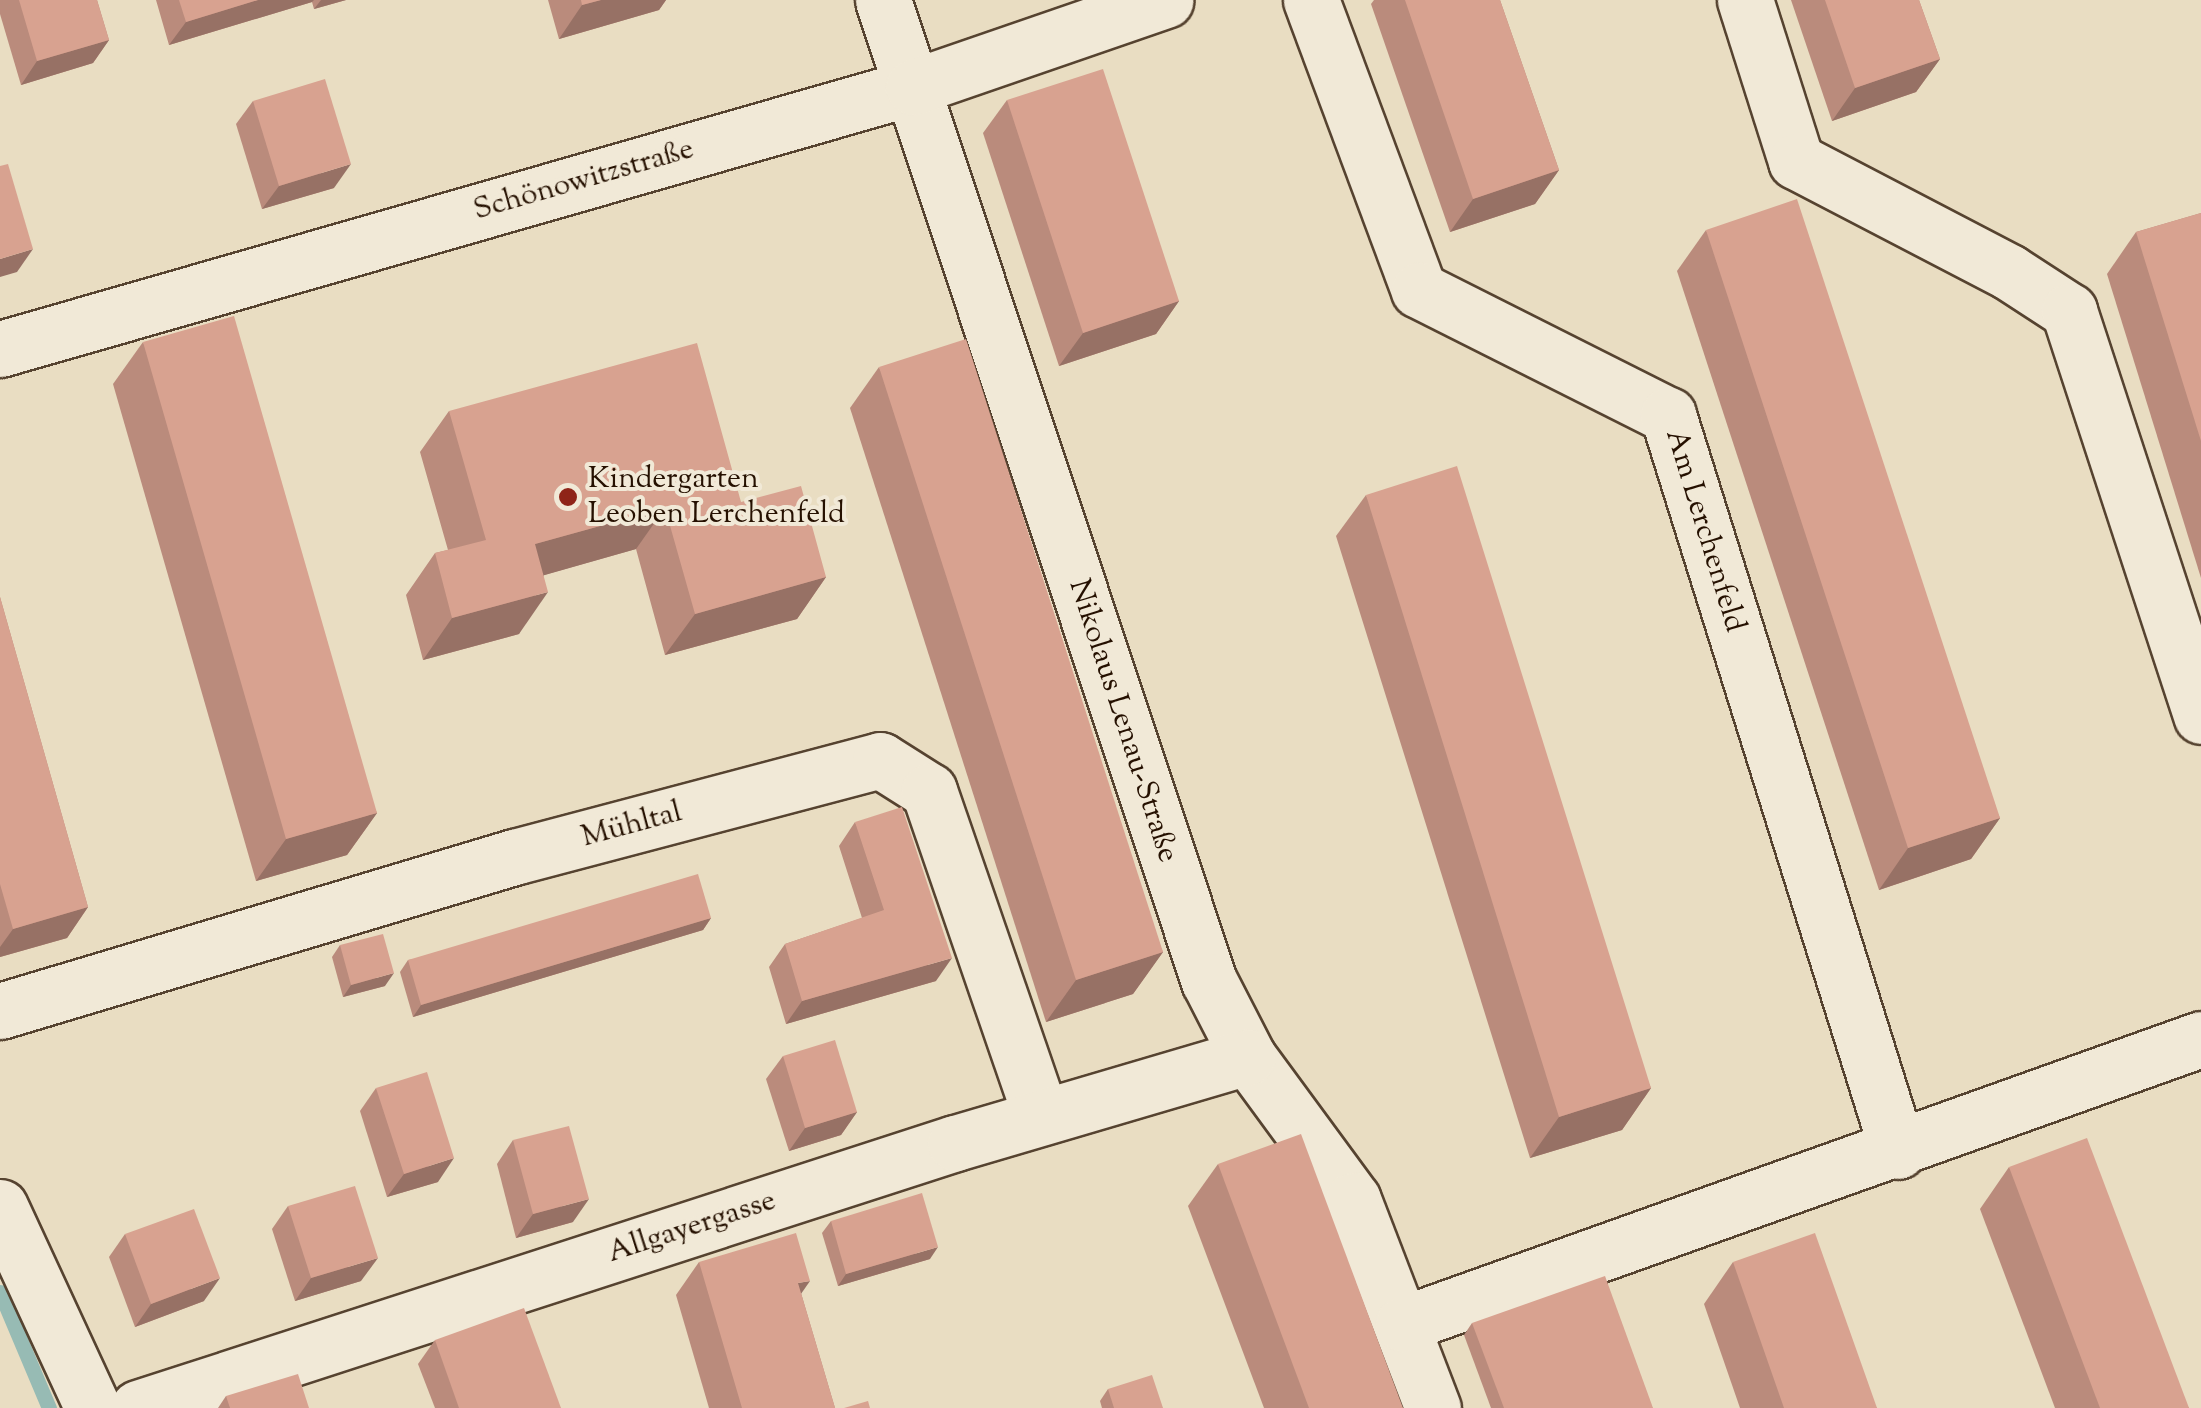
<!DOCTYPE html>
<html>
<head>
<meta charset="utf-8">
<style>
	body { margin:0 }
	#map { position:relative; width:2201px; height:1408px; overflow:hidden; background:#e9ddc2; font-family:"Sorts Mill Goudy",serif }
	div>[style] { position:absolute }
	.stream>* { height:15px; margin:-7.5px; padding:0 7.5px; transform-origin:7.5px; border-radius:7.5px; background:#97bbb4 }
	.roads { filter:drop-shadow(2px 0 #564330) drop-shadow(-2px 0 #564330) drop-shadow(0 2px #564330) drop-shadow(0 -2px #564330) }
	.minor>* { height:55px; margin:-27.5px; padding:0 27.5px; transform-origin:27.5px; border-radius:27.5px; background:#f1e9d7 }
	.wall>* { inset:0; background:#ba8b7c }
	.shaded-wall>* { inset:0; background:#977165 }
	.building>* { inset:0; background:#d8a290 }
	.dots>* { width:28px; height:28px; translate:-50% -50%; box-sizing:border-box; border:5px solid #f1e9d7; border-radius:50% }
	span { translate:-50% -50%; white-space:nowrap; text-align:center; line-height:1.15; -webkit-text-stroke:8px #f1e9d7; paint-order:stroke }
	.street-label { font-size:30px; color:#251000 }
	.poi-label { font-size:30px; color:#251000 }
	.left { translate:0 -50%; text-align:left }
</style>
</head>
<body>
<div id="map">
	<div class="stream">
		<i style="left:0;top:1292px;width:126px;rotate:67.1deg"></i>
	</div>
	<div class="roads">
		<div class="minor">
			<i style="left:883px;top:0;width:1034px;rotate:71.62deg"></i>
			<i style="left:1209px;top:981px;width:85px;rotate:62.8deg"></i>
			<i style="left:1248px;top:1057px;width:177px;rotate:53.7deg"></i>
			<i style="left:1353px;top:1200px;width:223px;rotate:69deg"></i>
			<i style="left:1311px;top:0;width:309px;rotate:69.6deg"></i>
			<i style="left:1419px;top:290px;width:279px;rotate:26.7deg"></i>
			<i style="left:1668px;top:415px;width:771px;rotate:72.65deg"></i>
			<i style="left:1745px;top:0;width:169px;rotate:72.4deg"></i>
			<i style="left:1796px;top:161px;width:240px;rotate:27.5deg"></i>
			<i style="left:2009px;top:272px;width:72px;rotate:33deg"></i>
			<i style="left:2069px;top:311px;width:426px;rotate:71.9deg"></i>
			<i style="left:0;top:349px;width:950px;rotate:-16.01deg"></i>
			<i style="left:913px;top:87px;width:267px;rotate:-19deg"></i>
			<i style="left:0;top:1011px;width:537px;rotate:-16.68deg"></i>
			<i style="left:514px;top:857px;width:379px;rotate:-14.8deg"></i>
			<i style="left:880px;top:760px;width:58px;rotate:32.3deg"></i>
			<i style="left:929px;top:791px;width:344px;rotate:71deg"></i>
			<i style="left:0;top:1207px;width:221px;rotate:65.2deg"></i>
			<i style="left:1403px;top:1324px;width:847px;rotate:-19.65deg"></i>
			<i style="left:138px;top:1408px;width:859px;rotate:-17.97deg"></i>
			<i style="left:955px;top:1143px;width:305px;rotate:-16.4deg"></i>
		</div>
	</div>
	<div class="wall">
		<i style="clip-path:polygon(0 0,97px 0,109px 40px,93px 63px,21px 85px,0 14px)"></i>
		<i style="clip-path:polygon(156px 0,346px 0,314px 9px,312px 2px,169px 45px)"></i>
		<i style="clip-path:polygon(548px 0,666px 0,659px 10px,559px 39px)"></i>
		<i style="clip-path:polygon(1374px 0,1500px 0,1559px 170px,1535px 204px,1450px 232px,1371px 4px)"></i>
		<i style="clip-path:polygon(1791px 0,1919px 0,1940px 59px,1916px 92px,1832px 121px)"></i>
		<i style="clip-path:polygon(1007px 100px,1179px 301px,1156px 334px,1059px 366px,983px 133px)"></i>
		<i style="clip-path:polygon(253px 101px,334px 188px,262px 209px,236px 124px)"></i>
		<i style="clip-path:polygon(2201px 213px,2201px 578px,2107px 274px,2136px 232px)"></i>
		<i style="clip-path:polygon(1706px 230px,2000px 818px,1971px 859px,1879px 890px,1677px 271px)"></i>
		<i style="clip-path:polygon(143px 342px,377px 813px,347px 855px,256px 881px,113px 384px)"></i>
		<i style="clip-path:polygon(879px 367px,1163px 952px,1133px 994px,1046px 1022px,850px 408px)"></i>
		<i style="clip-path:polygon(449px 411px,741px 502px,826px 577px,797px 619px,665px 655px,636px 549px,544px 575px,519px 634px,423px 660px,406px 595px,435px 553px,448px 550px,420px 452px)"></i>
		<i style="clip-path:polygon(1366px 495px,1651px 1088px,1622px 1130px,1530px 1158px,1336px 536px)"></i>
		<i style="clip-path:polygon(0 597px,88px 907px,67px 938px,0 957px)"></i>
		<i style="clip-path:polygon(855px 822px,936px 981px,786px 1024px,769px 967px,785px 944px,862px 918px,839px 846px)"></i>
		<i style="clip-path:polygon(711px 918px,703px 930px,413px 1017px,400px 972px,408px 960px)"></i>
		<i style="clip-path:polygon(340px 945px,385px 986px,343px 997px,332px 957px)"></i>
		<i style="clip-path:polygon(783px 1056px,857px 1112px,841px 1135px,789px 1151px,766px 1079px)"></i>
		<i style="clip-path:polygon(376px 1088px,438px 1182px,387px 1197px,360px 1111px)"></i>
		<i style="clip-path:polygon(513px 1140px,573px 1222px,516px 1238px,497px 1164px)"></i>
		<i style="clip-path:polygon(1218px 1164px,1403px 1408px,1264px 1408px,1188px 1206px)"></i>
		<i style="clip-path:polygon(2009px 1167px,2189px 1408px,2055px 1408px,1980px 1209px)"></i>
		<i style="clip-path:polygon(288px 1206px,361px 1281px,295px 1301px,272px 1229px)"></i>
		<i style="clip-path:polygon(831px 1221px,930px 1259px,838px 1286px,822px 1233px)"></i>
		<i style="clip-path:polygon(125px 1234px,204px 1301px,135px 1327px,109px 1257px)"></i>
		<i style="clip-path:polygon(699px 1262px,801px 1293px,835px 1408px,709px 1408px,676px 1295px)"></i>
		<i style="clip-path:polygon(1733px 1262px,1877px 1408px,1740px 1408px,1704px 1304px)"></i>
		<i style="clip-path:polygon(1472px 1323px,1653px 1408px,1491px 1408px,1464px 1335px)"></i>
		<i style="clip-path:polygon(435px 1340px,561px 1408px,435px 1408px,418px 1364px)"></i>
		<i style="clip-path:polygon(1108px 1389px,1163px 1408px,1102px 1408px,1100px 1401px)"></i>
		<i style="clip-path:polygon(226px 1396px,309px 1408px,218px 1408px)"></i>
	</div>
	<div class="shaded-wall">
		<i style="clip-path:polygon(258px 0,314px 0,312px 2px,169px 45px,186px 22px)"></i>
		<i style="clip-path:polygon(321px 0,346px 0,314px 9px)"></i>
		<i style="clip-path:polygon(601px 0,666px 0,659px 10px,559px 39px,582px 5px)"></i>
		<i style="clip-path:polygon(109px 40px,93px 63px,21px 85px,37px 61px)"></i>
		<i style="clip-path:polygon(1940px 59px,1916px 92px,1832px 121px,1855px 88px)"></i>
		<i style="clip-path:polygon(351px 164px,334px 188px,262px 209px,279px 186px)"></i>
		<i style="clip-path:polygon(1559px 170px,1535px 204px,1450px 232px,1473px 199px)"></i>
		<i style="clip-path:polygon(33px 249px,17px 272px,0 277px,0 259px)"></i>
		<i style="clip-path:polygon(1179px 301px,1156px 334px,1059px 366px,1083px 333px)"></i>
		<i style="clip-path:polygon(665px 508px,636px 549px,506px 586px,535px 544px)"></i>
		<i style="clip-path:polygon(826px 577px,797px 619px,665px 655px,695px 614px)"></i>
		<i style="clip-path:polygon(548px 592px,519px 634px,423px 660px,452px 618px)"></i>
		<i style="clip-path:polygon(377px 813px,347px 855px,256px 881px,286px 839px)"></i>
		<i style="clip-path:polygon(2000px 818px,1971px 859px,1879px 890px,1908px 848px)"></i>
		<i style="clip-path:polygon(88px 907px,67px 938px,0 957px,0 947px,13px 929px)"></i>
		<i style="clip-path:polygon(711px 918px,703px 930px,413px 1017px,421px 1005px)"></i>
		<i style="clip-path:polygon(1163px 952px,1133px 994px,1046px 1022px,1076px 980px)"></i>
		<i style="clip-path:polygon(952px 958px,936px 981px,786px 1024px,802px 1001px)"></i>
		<i style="clip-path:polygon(394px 973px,385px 986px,343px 997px,351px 985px)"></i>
		<i style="clip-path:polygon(1651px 1088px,1622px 1130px,1530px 1158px,1559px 1117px)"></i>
		<i style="clip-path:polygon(857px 1112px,841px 1135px,789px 1151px,805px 1128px)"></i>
		<i style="clip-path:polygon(454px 1158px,438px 1182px,387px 1197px,404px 1174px)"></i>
		<i style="clip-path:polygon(589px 1199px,573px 1222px,516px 1238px,533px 1214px)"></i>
		<i style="clip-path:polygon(938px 1247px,930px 1259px,838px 1286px,846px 1274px)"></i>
		<i style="clip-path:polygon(378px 1258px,361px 1281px,295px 1301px,311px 1278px)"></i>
		<i style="clip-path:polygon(220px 1278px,204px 1301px,135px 1327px,151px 1304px)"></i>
		<i style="clip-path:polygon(810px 1281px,787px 1314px,798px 1283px)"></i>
	</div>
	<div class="building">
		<i style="clip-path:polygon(19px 0,97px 0,109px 40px,37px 61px)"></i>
		<i style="clip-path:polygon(179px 0,258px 0,186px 22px)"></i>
		<i style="clip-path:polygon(581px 0,601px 0,582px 5px)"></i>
		<i style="clip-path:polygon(1405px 0,1500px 0,1559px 170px,1473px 199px)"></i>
		<i style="clip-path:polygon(1825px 0,1919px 0,1940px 59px,1855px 88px)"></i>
		<i style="clip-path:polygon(1103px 69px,1179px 301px,1083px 333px,1007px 100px)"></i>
		<i style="clip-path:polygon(325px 79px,351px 164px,279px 186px,253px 101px)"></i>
		<i style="clip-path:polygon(8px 164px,33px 249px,0 259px,0 166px)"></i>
		<i style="clip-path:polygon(1797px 199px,2000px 818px,1908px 848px,1706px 230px)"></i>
		<i style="clip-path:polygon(2201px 213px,2201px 441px,2136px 232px)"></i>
		<i style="clip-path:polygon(234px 316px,377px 813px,286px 839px,143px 342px)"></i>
		<i style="clip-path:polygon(966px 339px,1163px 952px,1076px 980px,879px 367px)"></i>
		<i style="clip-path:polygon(697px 343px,741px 502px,801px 486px,826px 577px,695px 614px,665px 508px,535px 544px,548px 592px,452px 618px,435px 553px,486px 540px,449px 411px)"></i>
		<i style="clip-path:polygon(1457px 466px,1651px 1088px,1559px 1117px,1366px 495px)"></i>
		<i style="clip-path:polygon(0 597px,88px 907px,13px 929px,0 884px)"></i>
		<i style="clip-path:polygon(902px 807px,952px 958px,802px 1001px,785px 944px,884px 910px,855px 822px)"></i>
		<i style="clip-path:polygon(698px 874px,711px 918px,421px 1005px,408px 960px)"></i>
		<i style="clip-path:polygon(383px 934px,394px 973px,351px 985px,340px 945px)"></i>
		<i style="clip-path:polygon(835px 1040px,857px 1112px,805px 1128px,783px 1056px)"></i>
		<i style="clip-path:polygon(427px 1072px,454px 1158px,404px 1174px,376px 1088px)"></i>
		<i style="clip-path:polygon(569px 1126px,589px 1199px,533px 1214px,513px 1140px)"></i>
		<i style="clip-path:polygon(1301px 1134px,1403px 1408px,1309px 1408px,1218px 1164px)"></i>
		<i style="clip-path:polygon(2087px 1138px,2189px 1408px,2100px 1408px,2009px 1167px)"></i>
		<i style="clip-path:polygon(355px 1186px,378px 1258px,311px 1278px,288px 1206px)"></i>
		<i style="clip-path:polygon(922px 1193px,938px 1247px,846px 1274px,831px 1221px)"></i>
		<i style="clip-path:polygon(194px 1209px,220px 1278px,151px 1304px,125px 1234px)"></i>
		<i style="clip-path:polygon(796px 1233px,810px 1281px,798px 1283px,835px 1408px,742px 1408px,699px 1262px)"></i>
		<i style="clip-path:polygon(1815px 1233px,1877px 1408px,1784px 1408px,1733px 1262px)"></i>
		<i style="clip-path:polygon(1605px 1276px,1653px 1408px,1504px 1408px,1472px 1323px)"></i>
		<i style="clip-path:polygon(524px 1308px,561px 1408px,459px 1408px,435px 1340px)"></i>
		<i style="clip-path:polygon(298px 1374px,309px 1408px,230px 1408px,226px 1396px)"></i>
		<i style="clip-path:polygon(1152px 1375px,1163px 1408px,1114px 1408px,1108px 1389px)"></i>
		<i style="clip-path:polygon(868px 1401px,870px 1408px,844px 1408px)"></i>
	</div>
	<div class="dots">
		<i style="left:568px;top:497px;background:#8f2418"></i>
	</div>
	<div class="street-label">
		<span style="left:584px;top:181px;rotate:-16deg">Schönowitzstraße</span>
		<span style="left:1704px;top:531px;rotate:73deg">Am Lerchenfeld</span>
		<span style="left:1122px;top:721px;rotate:72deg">Nikolaus Lenau-Straße</span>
		<span style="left:632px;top:826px;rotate:-15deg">Mühltal</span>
		<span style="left:692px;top:1228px;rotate:-18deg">Allgayergasse</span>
	</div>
	<div class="poi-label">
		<span class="left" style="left:588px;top:497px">Kindergarten<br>Leoben Lerchenfeld</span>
	</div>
</div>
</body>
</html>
